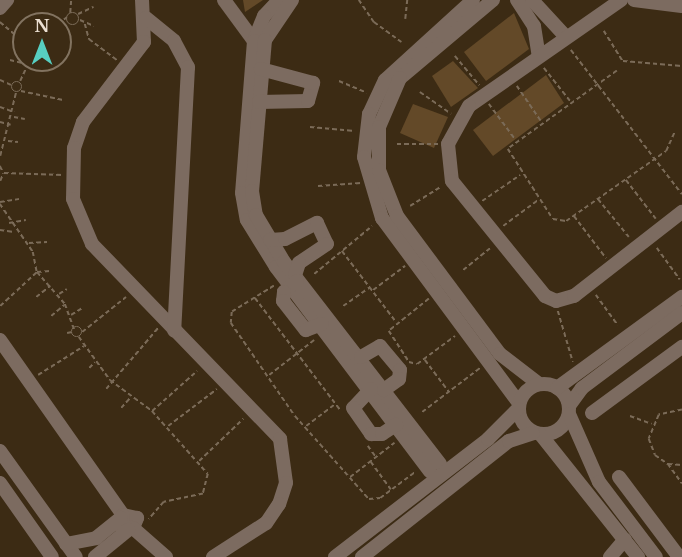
<!DOCTYPE html>
<html>
<head>
<meta charset="utf-8">
<style>
	body { margin:0 }
	#map { position:relative; width:682px; height:557px; overflow:hidden; background:#3c2b14; font-family:"Libre Baskerville",serif }
	div>[style] { position:absolute }
	.building>* { inset:0; background:#634928 }
	.path>* { height:1.5px; margin-top:-0.75px; transform-origin:0; background:repeating-linear-gradient(90deg,#7b6b58 0 4.5px,transparent 0 7.5px) }
	.path>.ring { margin:-0.75px; padding:0; box-sizing:content-box; background:none; border:1.5px solid #7b6b58; border-radius:50% }
	.minor>* { height:14px; margin:-7px; padding:0 7px; transform-origin:7px; border-radius:7px; background:#7c6b60 }
	.minor>.ring { margin:-7px; padding:0; box-sizing:content-box; background:none; border:14px solid #7c6b60; border-radius:50% }
	span { translate:-50% -50%; white-space:nowrap; text-align:center; line-height:1.15; -webkit-text-stroke:6px #3c2b14; paint-order:stroke }
	.north { position:absolute; left:12px; top:12px; width:60px; height:60px; box-sizing:border-box; background:#3c2b14; border:2px solid #827360; border-radius:50%; rotate:0deg; font-size:16px; font-weight:700; line-height:24px; text-align:center; color:#ebdfd2 }
	.north::after { content:''; display:block; margin:auto; width:21px; height:27px; background:#57cec1; clip-path:polygon(50% 0,100% 100%,50% 72%,0 100%) }
</style>
</head>
<body>
<div id="map">
	<div class="building">
		<i style="clip-path:polygon(243px 0,263px 0,245px 12px)"></i>
		<i style="clip-path:polygon(514px 13px,529px 49px,486px 81px,464px 52px)"></i>
		<i style="clip-path:polygon(453px 61px,478px 88px,451px 107px,432px 76px)"></i>
		<i style="clip-path:polygon(546px 75px,564px 103px,493px 156px,473px 130px)"></i>
		<i style="clip-path:polygon(413px 104px,448px 117px,434px 148px,400px 133px)"></i>
	</div>
	<div class="path">
		<i style="left:359px;top:0;width:27px;rotate:56deg"></i>
		<i style="left:374px;top:22px;width:34px;rotate:36deg"></i>
		<i class="ring" style="left:67px;top:13px;width:10.5px;height:10.5px"></i>
		<i style="left:70px;top:13px;width:13px;rotate:-86deg"></i>
		<i style="left:78px;top:14px;width:17px;rotate:-25deg"></i>
		<i style="left:405px;top:19px;width:19px;rotate:-84deg"></i>
		<i style="left:80px;top:20px;width:15px;rotate:23deg"></i>
		<i style="left:0;top:22px;width:31px;rotate:40deg"></i>
		<i style="left:58px;top:24px;width:11px;rotate:-38deg"></i>
		<i style="left:85px;top:24px;width:16px;rotate:75deg"></i>
		<i style="left:89px;top:39px;width:35px;rotate:37deg"></i>
		<i style="left:604px;top:31px;width:36px;rotate:58deg"></i>
		<i style="left:623px;top:61px;width:59px;rotate:4.8deg"></i>
		<i style="left:60px;top:44px;width:6px;rotate:45deg"></i>
		<i style="left:571px;top:50px;width:182px;rotate:52.4deg"></i>
		<i style="left:455px;top:56px;width:38px;rotate:50deg"></i>
		<i style="left:10px;top:60px;width:16px;rotate:14deg"></i>
		<i style="left:46px;top:60px;width:4px;rotate:34deg"></i>
		<i style="left:544px;top:68px;width:43px;rotate:51.5deg"></i>
		<i style="left:617px;top:71px;width:134px;rotate:144.4deg"></i>
		<i style="left:508px;top:149px;width:83px;rotate:57.3deg"></i>
		<i style="left:553px;top:219px;width:13px;rotate:9deg"></i>
		<i style="left:566px;top:221px;width:122px;rotate:-35deg"></i>
		<i style="left:666px;top:151px;width:20px;rotate:-66deg"></i>
		<i style="left:0;top:80px;width:12px;rotate:24deg"></i>
		<i style="left:20px;top:81px;width:23px;rotate:-65deg"></i>
		<i style="left:339px;top:81px;width:30px;rotate:23deg"></i>
		<i class="ring" style="left:11.5px;top:81.5px;width:9.5px;height:9.5px"></i>
		<i style="left:517px;top:86px;width:42px;rotate:55.6deg"></i>
		<i style="left:21px;top:91px;width:43px;rotate:12.1deg"></i>
		<i style="left:420px;top:92px;width:38px;rotate:35deg"></i>
		<i style="left:489px;top:104px;width:44px;rotate:53.4deg"></i>
		<i style="left:0;top:107px;width:15px;rotate:20deg"></i>
		<i style="left:14px;top:117px;width:11px;rotate:10deg"></i>
		<i style="left:0;top:122px;width:11px;rotate:15deg"></i>
		<i style="left:310px;top:127px;width:45px;rotate:5.1deg"></i>
		<i style="left:8px;top:141px;width:10px;rotate:6deg"></i>
		<i style="left:397px;top:144px;width:41px"></i>
		<i style="left:0;top:156px;width:66px;rotate:-76deg"></i>
		<i style="left:0;top:166px;width:7px;rotate:63deg"></i>
		<i style="left:4px;top:173px;width:59px;rotate:1.9deg"></i>
		<i style="left:626px;top:180px;width:49px;rotate:52.4deg"></i>
		<i style="left:0;top:181px;width:8px;rotate:-67deg"></i>
		<i style="left:318px;top:186px;width:43px;rotate:-4deg"></i>
		<i style="left:598px;top:199px;width:49px;rotate:50.8deg"></i>
		<i style="left:482px;top:201px;width:46px;rotate:-34.4deg"></i>
		<i style="left:0;top:202px;width:20px;rotate:-9deg"></i>
		<i style="left:0;top:204px;width:58px;rotate:55.5deg"></i>
		<i style="left:33px;top:252px;width:20px;rotate:79deg"></i>
		<i style="left:37px;top:272px;width:43px;rotate:48.8deg"></i>
		<i style="left:65px;top:304px;width:27px;rotate:70deg"></i>
		<i style="left:410px;top:206px;width:36px;rotate:-32deg"></i>
		<i style="left:574px;top:216px;width:53px;rotate:52.7deg"></i>
		<i style="left:9px;top:223px;width:17px;rotate:-10deg"></i>
		<i style="left:503px;top:226px;width:44px;rotate:-36.6deg"></i>
		<i style="left:0;top:230px;width:14px;rotate:8deg"></i>
		<i style="left:29px;top:243px;width:18px;rotate:-3deg"></i>
		<i style="left:657px;top:248px;width:39px;rotate:54deg"></i>
		<i style="left:342px;top:251px;width:89px;rotate:52.7deg"></i>
		<i style="left:463px;top:270px;width:35px;rotate:-39deg"></i>
		<i style="left:314px;top:274px;width:75px;rotate:-39.6deg"></i>
		<i style="left:274px;top:286px;width:49px;rotate:148.2deg"></i>
		<i style="left:232px;top:312px;width:11px;rotate:95deg"></i>
		<i style="left:231px;top:323px;width:113px;rotate:55.5deg"></i>
		<i style="left:295px;top:416px;width:111px;rotate:48.3deg"></i>
		<i style="left:369px;top:499px;width:11px;rotate:-5deg"></i>
		<i style="left:380px;top:498px;width:44px;rotate:-36.6deg"></i>
		<i style="left:373px;top:290px;width:40px;rotate:-37deg"></i>
		<i style="left:59px;top:294px;width:9px;rotate:-32deg"></i>
		<i style="left:596px;top:295px;width:37px;rotate:54deg"></i>
		<i style="left:36px;top:297px;width:18px;rotate:-38deg"></i>
		<i style="left:255px;top:298px;width:142px;rotate:52.7deg"></i>
		<i style="left:429px;top:299px;width:51px;rotate:141.3deg"></i>
		<i style="left:389px;top:331px;width:37px;rotate:57deg"></i>
		<i style="left:409px;top:362px;width:8px;rotate:14deg"></i>
		<i style="left:417px;top:364px;width:47px;rotate:-36.4deg"></i>
		<i style="left:0;top:306px;width:50px;rotate:-42.6deg"></i>
		<i style="left:37px;top:272px;width:13px;rotate:-4deg"></i>
		<i style="left:343px;top:306px;width:32px;rotate:-35deg"></i>
		<i style="left:558px;top:311px;width:53px;rotate:73.6deg"></i>
		<i style="left:71px;top:315px;width:13px;rotate:-32deg"></i>
		<i style="left:51px;top:316px;width:17px;rotate:-40deg"></i>
		<i class="ring" style="left:72px;top:327px;width:8.5px;height:8.5px"></i>
		<i style="left:82px;top:332px;width:56px;rotate:-38.5deg"></i>
		<i style="left:67px;top:333px;width:5px;rotate:-11deg"></i>
		<i style="left:79px;top:337px;width:53px;rotate:54.2deg"></i>
		<i style="left:110px;top:380px;width:52px;rotate:36.4deg"></i>
		<i style="left:152px;top:411px;width:84px;rotate:48.4deg"></i>
		<i style="left:208px;top:474px;width:21px;rotate:104deg"></i>
		<i style="left:203px;top:494px;width:40px;rotate:168deg"></i>
		<i style="left:164px;top:502px;width:23px;rotate:131deg"></i>
		<i style="left:425px;top:360px;width:40px;rotate:53deg"></i>
		<i style="left:89px;top:368px;width:8px;rotate:-45deg"></i>
		<i style="left:38px;top:375px;width:54px;rotate:-32.2deg"></i>
		<i style="left:269px;top:375px;width:57px;rotate:-37.9deg"></i>
		<i style="left:106px;top:389px;width:80px;rotate:-49.6deg"></i>
		<i style="left:121px;top:408px;width:13px;rotate:-48deg"></i>
		<i style="left:682px;top:410px;width:24px;rotate:168deg"></i>
		<i style="left:659px;top:415px;width:26px;rotate:113deg"></i>
		<i style="left:649px;top:439px;width:17px;rotate:69deg"></i>
		<i style="left:655px;top:455px;width:16px;rotate:35deg"></i>
		<i style="left:668px;top:464px;width:14px;rotate:4deg"></i>
		<i style="left:152px;top:411px;width:60px;rotate:-41.6deg"></i>
		<i style="left:422px;top:412px;width:73px;rotate:-37.2deg"></i>
		<i style="left:630px;top:416px;width:23px;rotate:20deg"></i>
		<i style="left:168px;top:426px;width:61px;rotate:-37.1deg"></i>
		<i style="left:306px;top:426px;width:36px;rotate:-37deg"></i>
		<i style="left:368px;top:446px;width:14px;rotate:54deg"></i>
		<i style="left:199px;top:461px;width:61px;rotate:-43.7deg"></i>
		<i style="left:371px;top:462px;width:34px;rotate:54deg"></i>
		<i style="left:668px;top:464px;width:24px;rotate:54deg"></i>
		<i style="left:350px;top:477px;width:56px;rotate:-37.7deg"></i>
	</div>
	<div class="minor">
		<i style="left:142px;top:0;width:42px;rotate:87.3deg"></i>
		<i style="left:144px;top:42px;width:101px;rotate:127.3deg"></i>
		<i style="left:83px;top:122px;width:28px;rotate:109deg"></i>
		<i style="left:74px;top:148px;width:51px;rotate:91.1deg"></i>
		<i style="left:73px;top:199px;width:49px;rotate:67.1deg"></i>
		<i style="left:92px;top:244px;width:271px;rotate:46deg"></i>
		<i style="left:280px;top:439px;width:44px;rotate:82.2deg"></i>
		<i style="left:286px;top:483px;width:22px;rotate:108deg"></i>
		<i style="left:279px;top:504px;width:23px;rotate:124deg"></i>
		<i style="left:266px;top:523px;width:63px;rotate:147.3deg"></i>
		<i style="left:224px;top:0;width:51px;rotate:53.8deg"></i>
		<i style="left:279px;top:0;width:22px;rotate:133deg"></i>
		<i style="left:264px;top:16px;width:27px;rotate:112deg"></i>
		<i style="left:254px;top:41px;width:152px;rotate:94.5deg"></i>
		<i style="left:242px;top:193px;width:27px;rotate:80deg"></i>
		<i style="left:247px;top:220px;width:55px;rotate:58.3deg"></i>
		<i style="left:276px;top:267px;width:256px;rotate:53deg"></i>
		<i style="left:292px;top:0;width:48px;rotate:124deg"></i>
		<i style="left:265px;top:40px;width:152px;rotate:94.9deg"></i>
		<i style="left:252px;top:191px;width:24px;rotate:81deg"></i>
		<i style="left:256px;top:215px;width:55px;rotate:59.2deg"></i>
		<i style="left:284px;top:262px;width:255px;rotate:52.3deg"></i>
		<i style="left:473px;top:0;width:119px;rotate:137.7deg"></i>
		<i style="left:385px;top:80px;width:38px;rotate:115deg"></i>
		<i style="left:369px;top:114px;width:43px;rotate:96.6deg"></i>
		<i style="left:364px;top:157px;width:64px;rotate:73.6deg"></i>
		<i style="left:382px;top:218px;width:230px;rotate:53.5deg"></i>
		<i style="left:493px;top:0;width:121px;rotate:140deg"></i>
		<i style="left:400px;top:78px;width:53px;rotate:113.2deg"></i>
		<i style="left:379px;top:127px;width:43px;rotate:90deg"></i>
		<i style="left:379px;top:170px;width:49px;rotate:68.6deg"></i>
		<i style="left:397px;top:216px;width:172px;rotate:53.3deg"></i>
		<i style="left:500px;top:354px;width:49px;rotate:37.6deg"></i>
		<i style="left:517px;top:0;width:31px;rotate:57deg"></i>
		<i style="left:534px;top:26px;width:30px;rotate:81deg"></i>
		<i style="left:532px;top:0;width:50px;rotate:47.4deg"></i>
		<i style="left:621px;top:0;width:185px;rotate:145.1deg"></i>
		<i style="left:469px;top:106px;width:43px;rotate:118.9deg"></i>
		<i style="left:448px;top:144px;width:37px;rotate:84deg"></i>
		<i style="left:452px;top:181px;width:148px;rotate:51deg"></i>
		<i style="left:545px;top:296px;width:12px;rotate:24deg"></i>
		<i style="left:556px;top:301px;width:19px;rotate:-16deg"></i>
		<i style="left:574px;top:296px;width:137px;rotate:-37.9deg"></i>
		<i style="left:634px;top:0;width:48px;rotate:7.1deg"></i>
		<i style="left:0;top:8px;width:11px;rotate:-49deg"></i>
		<i style="left:146px;top:18px;width:36px;rotate:39deg"></i>
		<i style="left:174px;top:41px;width:30px;rotate:62deg"></i>
		<i style="left:188px;top:67px;width:264px;rotate:93deg"></i>
		<i style="left:259px;top:102px;width:49px;rotate:-1.2deg"></i>
		<i style="left:308px;top:101px;width:19px;rotate:-74deg"></i>
		<i style="left:313px;top:83px;width:54px;rotate:-164.9deg"></i>
		<i style="left:270px;top:240px;width:15px;rotate:-4deg"></i>
		<i style="left:285px;top:239px;width:36px;rotate:-27deg"></i>
		<i style="left:317px;top:223px;width:23px;rotate:65deg"></i>
		<i style="left:327px;top:244px;width:34px;rotate:146deg"></i>
		<i style="left:299px;top:263px;width:13px;rotate:108deg"></i>
		<i style="left:297px;top:281px;width:17px;rotate:140deg"></i>
		<i style="left:284px;top:292px;width:9px;rotate:96deg"></i>
		<i style="left:283px;top:301px;width:37px;rotate:52deg"></i>
		<i style="left:306px;top:330px;width:17px;rotate:-21deg"></i>
		<i style="left:0;top:340px;width:214px;rotate:54.9deg"></i>
		<i style="left:361px;top:357px;width:22px;rotate:-30deg"></i>
		<i style="left:380px;top:346px;width:31px;rotate:50deg"></i>
		<i style="left:400px;top:370px;width:9px;rotate:96deg"></i>
		<i style="left:399px;top:379px;width:19px;rotate:144deg"></i>
		<i class="ring" style="left:519px;top:384px;width:36px;height:36px"></i>
		<i style="left:557px;top:388px;width:155px;rotate:-36.1deg"></i>
		<i style="left:371px;top:389px;width:26px;rotate:133deg"></i>
		<i style="left:353px;top:408px;width:32px;rotate:55deg"></i>
		<i style="left:371px;top:434px;width:11px"></i>
		<i style="left:382px;top:434px;width:17px;rotate:-33deg"></i>
		<i style="left:569px;top:406px;width:22px;rotate:-54deg"></i>
		<i style="left:582px;top:388px;width:125px;rotate:-36.9deg"></i>
		<i style="left:592px;top:413px;width:112px;rotate:-36.3deg"></i>
		<i style="left:569px;top:414px;width:74px;rotate:66.2deg"></i>
		<i style="left:599px;top:482px;width:94px;rotate:52.8deg"></i>
		<i style="left:541px;top:435px;width:156px;rotate:51.5deg"></i>
		<i style="left:0;top:451px;width:130px;rotate:54.4deg"></i>
		<i style="left:619px;top:477px;width:100px;rotate:53.1deg"></i>
		<i style="left:0;top:483px;width:90px;rotate:54.9deg"></i>
		<i style="left:133px;top:528px;width:11px;rotate:-68deg"></i>
		<i style="left:137px;top:518px;width:14px;rotate:-168deg"></i>
		<i style="left:123px;top:515px;width:12px;rotate:95deg"></i>
		<i style="left:122px;top:527px;width:11px;rotate:5deg"></i>
		<i style="left:133px;top:528px;width:44px;rotate:41.3deg"></i>
		<i style="left:66px;top:544px;width:31px;rotate:-11deg"></i>
		<i style="left:96px;top:538px;width:32px;rotate:-39deg"></i>
		<i style="left:95px;top:557px;width:43px;rotate:-39.3deg"></i>
		<i style="left:335px;top:557px;width:193px;rotate:-37.6deg"></i>
		<i style="left:488px;top:439px;width:42px;rotate:-45deg"></i>
		<i style="left:362px;top:557px;width:187px;rotate:-38.3deg"></i>
		<i style="left:509px;top:441px;width:25px;rotate:-18deg"></i>
		<i style="left:610px;top:557px;width:23px;rotate:-50deg"></i>
	</div>
	<div class="north">N</div>
</div>
</body>
</html>
